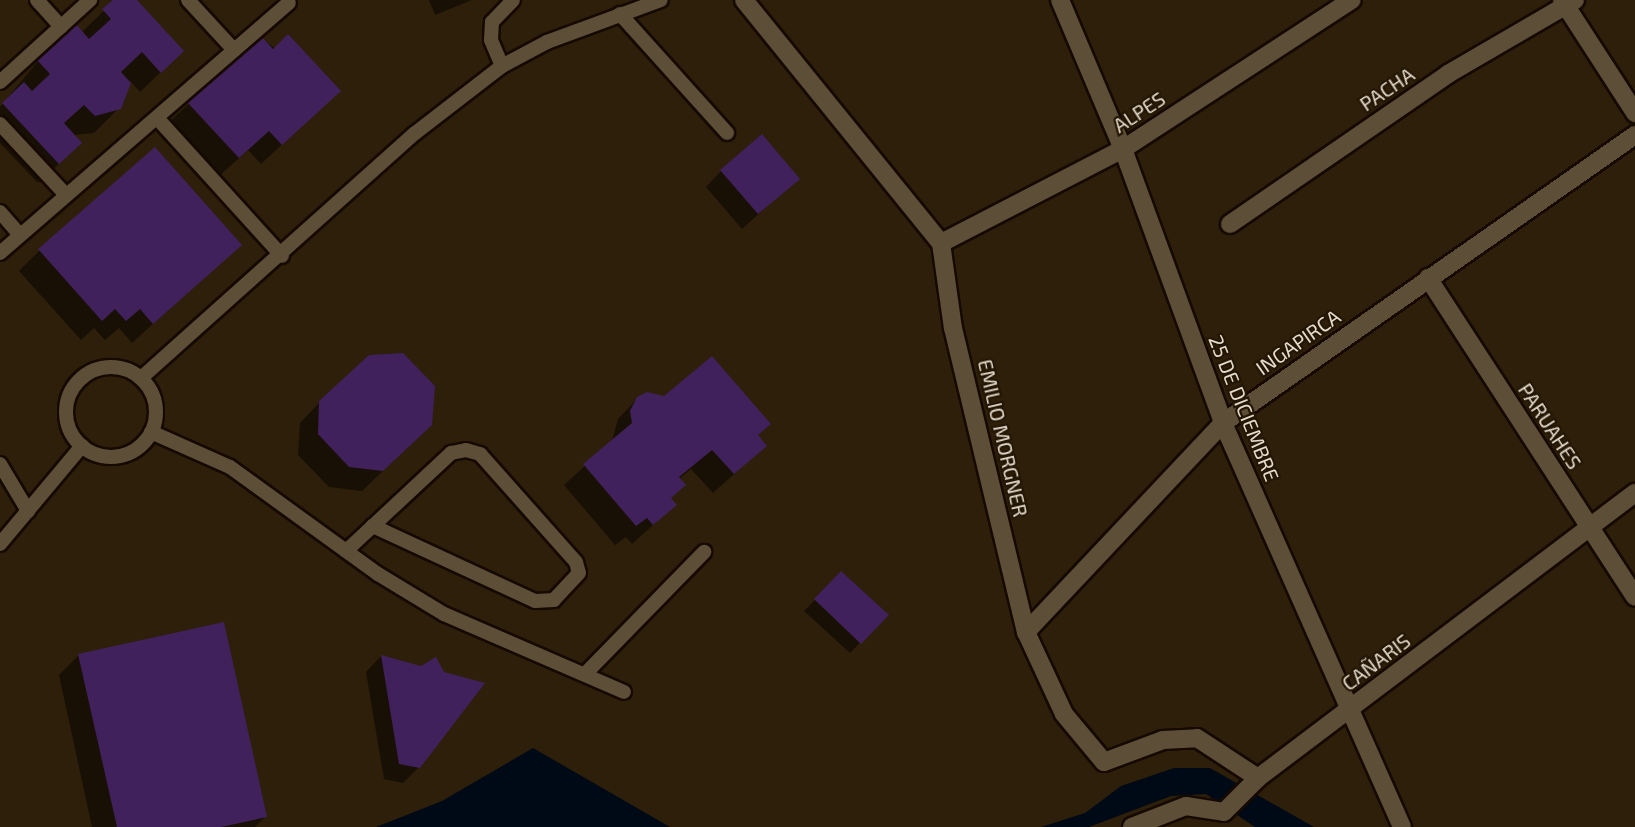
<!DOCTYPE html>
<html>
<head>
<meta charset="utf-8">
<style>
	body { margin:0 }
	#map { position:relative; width:1635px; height:827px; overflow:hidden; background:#2d1f09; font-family:"Exo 2",sans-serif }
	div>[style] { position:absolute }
	.water>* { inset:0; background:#000a17 }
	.shadow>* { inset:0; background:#0007 }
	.building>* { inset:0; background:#40215c }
	.roads { filter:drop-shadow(2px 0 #150900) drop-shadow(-2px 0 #150900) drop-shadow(0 2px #150900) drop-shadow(0 -2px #150900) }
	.lane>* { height:14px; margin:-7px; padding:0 7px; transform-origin:7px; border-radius:7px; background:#5d4e37 }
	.lane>.ring { margin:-7px; padding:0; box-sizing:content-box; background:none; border:14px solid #5d4e37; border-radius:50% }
	.street>* { height:18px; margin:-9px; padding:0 9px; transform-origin:9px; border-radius:9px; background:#5d4e37 }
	span { translate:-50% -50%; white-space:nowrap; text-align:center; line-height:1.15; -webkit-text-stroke:4.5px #231602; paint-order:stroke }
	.street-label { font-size:20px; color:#e5dcce }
</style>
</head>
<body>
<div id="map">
	<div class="water">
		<i style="clip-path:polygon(533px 748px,670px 827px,376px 827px,442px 801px)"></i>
		<i style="clip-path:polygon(1174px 768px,1210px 768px,1314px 827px,1255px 827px,1206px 794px,1171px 796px,1089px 827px,1041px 827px,1085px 813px,1121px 786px)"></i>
	</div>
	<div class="shadow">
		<i style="clip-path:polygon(115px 0,135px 0,162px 71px,140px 92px,130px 81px,123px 104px,94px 133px,73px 135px,60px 163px,38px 183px,0 143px,0 107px,38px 61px,81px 33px)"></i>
		<i style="clip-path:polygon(429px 0,472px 0,435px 15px)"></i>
		<i style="clip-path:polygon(260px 38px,339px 91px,261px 164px,248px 150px,218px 177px,168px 123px)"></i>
		<i style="clip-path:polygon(721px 171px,798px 178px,742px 229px,706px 187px)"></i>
		<i style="clip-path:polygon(240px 245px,132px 343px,119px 328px,105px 340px,94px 328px,81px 340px,19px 271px,39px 251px)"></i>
		<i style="clip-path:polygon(638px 398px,757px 436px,765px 446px,713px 493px,691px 469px,679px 479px,670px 499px,675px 505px,632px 544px,626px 537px,615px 545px,564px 485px,612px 441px,618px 419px)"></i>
		<i style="clip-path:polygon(320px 402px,410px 445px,362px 491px,329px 487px,298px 455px,300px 423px)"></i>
		<i style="clip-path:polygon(842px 573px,887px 615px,850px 653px,804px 611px)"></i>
		<i style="clip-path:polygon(79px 655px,266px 816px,255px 827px,92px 827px,59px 675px)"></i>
		<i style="clip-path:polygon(381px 656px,422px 667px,419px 767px,403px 783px,384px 779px,366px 672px)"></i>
	</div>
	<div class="building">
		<i style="clip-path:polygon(113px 0,137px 0,184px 51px,161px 73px,142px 52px,121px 72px,131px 83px,121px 109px,95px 116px,84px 105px,64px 123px,82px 143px,59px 164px,2px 103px,24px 82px,32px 91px,50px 74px,37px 60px,76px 24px,89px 39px,111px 19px,102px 9px)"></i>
		<i style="clip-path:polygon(288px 34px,341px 91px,282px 145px,269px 131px,239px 158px,187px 102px,260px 35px,273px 49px)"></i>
		<i style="clip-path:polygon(762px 134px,800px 179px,758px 214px,720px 170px)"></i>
		<i style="clip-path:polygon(155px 147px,242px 245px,153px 324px,140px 309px,126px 321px,115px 309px,102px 321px,38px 249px)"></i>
		<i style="clip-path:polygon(403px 353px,435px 386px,432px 425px,383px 471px,349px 467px,318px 434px,319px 401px,369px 355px)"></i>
		<i style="clip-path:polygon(712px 356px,771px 424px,758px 435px,767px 446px,734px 474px,712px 450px,679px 477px,686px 485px,671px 498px,677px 505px,653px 525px,647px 518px,636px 526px,583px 464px,632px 423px,630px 411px,637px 397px,647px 392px,664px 396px)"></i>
		<i style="clip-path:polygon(841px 571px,889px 615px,861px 644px,814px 599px)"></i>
		<i style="clip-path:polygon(224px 622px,267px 817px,221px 827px,117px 827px,78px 654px)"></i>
		<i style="clip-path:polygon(381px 655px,421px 666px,436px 657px,444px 672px,485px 683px,420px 768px,399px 764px)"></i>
	</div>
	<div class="roads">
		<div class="lane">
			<i style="left:37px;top:0;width:36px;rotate:48deg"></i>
			<i style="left:188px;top:0;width:68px;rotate:47.4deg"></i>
			<i style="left:620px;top:14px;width:160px;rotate:48deg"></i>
			<i style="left:502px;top:66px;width:28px;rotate:-113deg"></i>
			<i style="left:491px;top:40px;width:18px;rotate:-87deg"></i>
			<i style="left:492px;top:22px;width:30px;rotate:-46deg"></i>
			<i style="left:0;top:82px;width:122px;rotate:-42.3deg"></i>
			<i style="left:157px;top:118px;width:186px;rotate:47.8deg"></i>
			<i style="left:0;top:124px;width:97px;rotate:47.1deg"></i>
			<i style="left:0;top:212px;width:30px;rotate:49deg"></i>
			<i style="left:0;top:253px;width:382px;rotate:-40.9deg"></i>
			<i class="ring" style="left:66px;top:367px;width:76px;height:76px"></i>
			<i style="left:141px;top:378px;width:366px;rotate:-41.8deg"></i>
			<i style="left:414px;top:134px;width:111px;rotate:-37.7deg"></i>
			<i style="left:502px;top:66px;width:51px;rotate:-28.1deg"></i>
			<i style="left:547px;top:42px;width:121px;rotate:-20.2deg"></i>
			<i style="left:151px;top:432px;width:86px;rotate:23.9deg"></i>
			<i style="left:230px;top:467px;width:183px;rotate:35.9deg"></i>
			<i style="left:378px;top:574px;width:77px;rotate:31.2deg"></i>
			<i style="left:444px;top:614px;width:196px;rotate:23.4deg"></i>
			<i style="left:0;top:464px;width:55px;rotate:59.2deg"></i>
			<i style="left:0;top:544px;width:128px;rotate:-50.1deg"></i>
			<i style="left:346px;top:551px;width:144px;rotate:-43deg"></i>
			<i style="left:451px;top:453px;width:15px;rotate:-11deg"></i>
			<i style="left:466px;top:450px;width:15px;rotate:16deg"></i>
			<i style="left:480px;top:454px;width:144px;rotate:48.4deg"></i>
			<i style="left:576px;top:562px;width:11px;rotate:75deg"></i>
			<i style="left:579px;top:573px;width:37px;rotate:133deg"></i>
			<i style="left:554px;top:600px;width:19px;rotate:177deg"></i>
			<i style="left:535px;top:601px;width:179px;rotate:-155.2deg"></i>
			<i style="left:587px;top:672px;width:168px;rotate:-45.7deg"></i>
		</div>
		<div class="street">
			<i style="left:744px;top:0;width:313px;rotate:51deg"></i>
			<i style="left:941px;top:243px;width:86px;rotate:82deg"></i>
			<i style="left:953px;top:328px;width:313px;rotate:76.5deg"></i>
			<i style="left:1026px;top:632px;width:90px;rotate:65.1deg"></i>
			<i style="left:1064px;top:714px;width:62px;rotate:50.2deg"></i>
			<i style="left:1104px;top:762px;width:63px;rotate:-20.4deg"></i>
			<i style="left:1163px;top:740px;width:34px;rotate:-3deg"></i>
			<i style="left:1197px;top:738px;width:73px;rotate:33.3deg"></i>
			<i style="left:1060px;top:0;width:162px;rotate:67.1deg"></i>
			<i style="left:1123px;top:149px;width:292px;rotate:69.9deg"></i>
			<i style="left:1223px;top:423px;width:442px;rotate:66.1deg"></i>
			<i style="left:1562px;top:0;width:135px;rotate:57.1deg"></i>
			<i style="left:1230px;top:224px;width:265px;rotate:-34.5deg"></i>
			<i style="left:1448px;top:74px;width:147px;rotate:-30.2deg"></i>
			<i style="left:941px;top:243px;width:205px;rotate:-27.3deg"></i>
			<i style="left:1123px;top:149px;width:273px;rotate:-33.1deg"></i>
			<i style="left:1428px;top:278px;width:380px;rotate:57deg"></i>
			<i style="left:1026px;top:632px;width:287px;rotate:-46.7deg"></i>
			<i style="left:1223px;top:423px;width:503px;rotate:-34.95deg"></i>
			<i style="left:1132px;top:827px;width:58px;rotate:-21.3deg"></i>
			<i style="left:1186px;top:806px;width:38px;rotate:9deg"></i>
			<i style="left:1224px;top:812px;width:48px;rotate:-45deg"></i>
			<i style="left:1258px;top:778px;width:473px;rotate:-37.1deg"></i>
		</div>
	</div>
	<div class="street-label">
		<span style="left:1387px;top:89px;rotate:-34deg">PACHA</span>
		<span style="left:1139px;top:112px;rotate:-33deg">ALPES</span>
		<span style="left:1298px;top:342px;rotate:-35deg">INGAPIRCA</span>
		<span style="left:1244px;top:408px;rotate:68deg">25 DE DICIEMBRE</span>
		<span style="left:1550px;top:426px;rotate:57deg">PARUAHES</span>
		<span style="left:1003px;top:438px;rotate:77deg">EMILIO MORGNER</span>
		<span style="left:1376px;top:662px;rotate:-37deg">CAÑARIS</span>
	</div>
</div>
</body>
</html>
